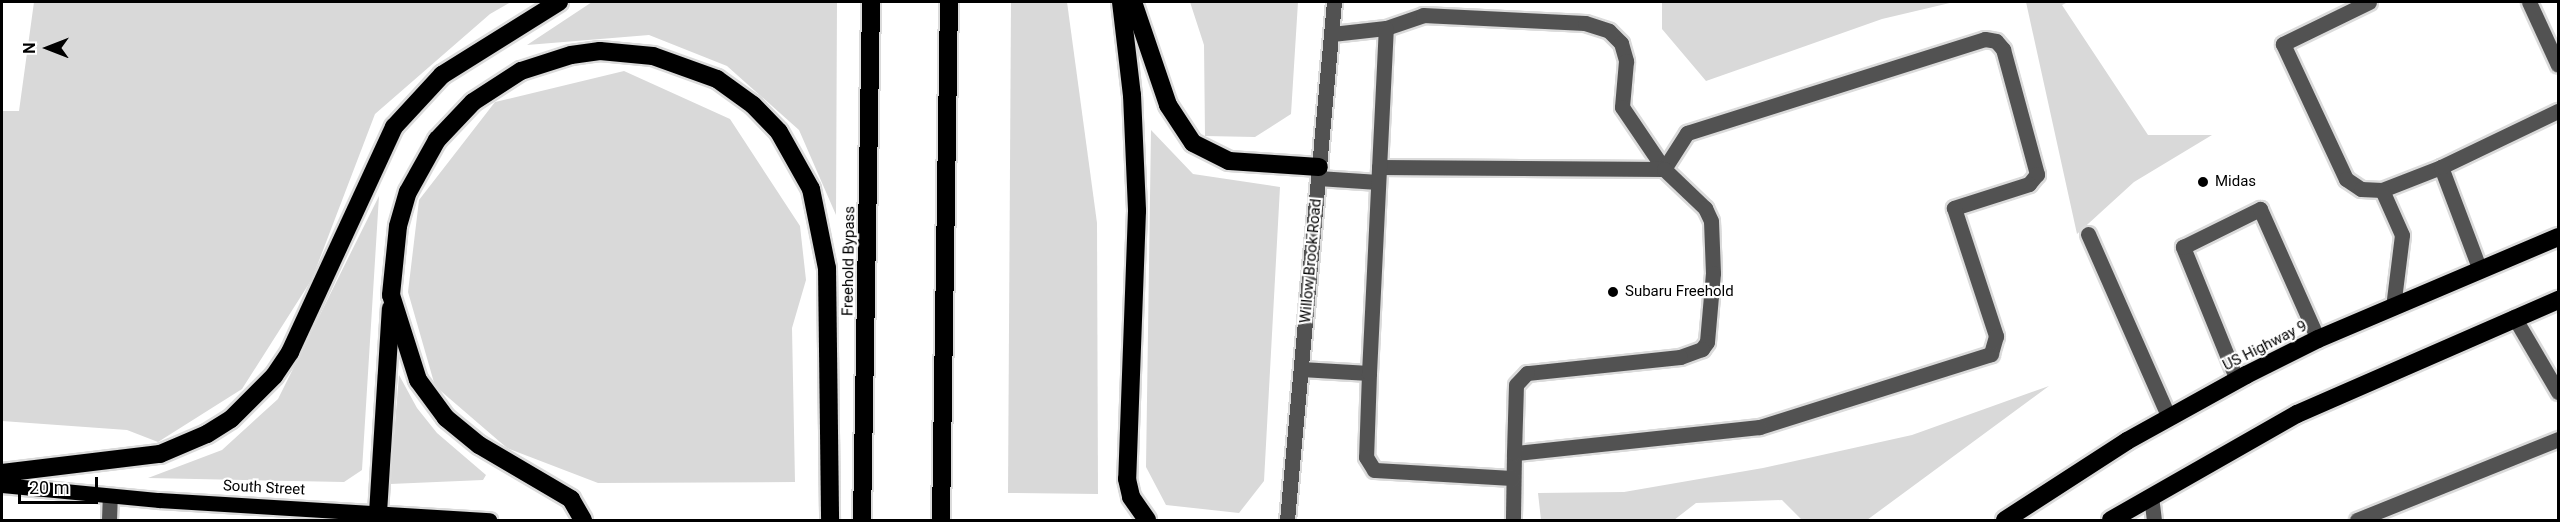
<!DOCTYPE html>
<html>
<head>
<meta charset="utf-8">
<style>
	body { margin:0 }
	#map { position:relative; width:2560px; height:522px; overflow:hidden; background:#fff; font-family:Roboto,sans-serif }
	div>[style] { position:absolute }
	.green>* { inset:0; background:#d9d9d9 }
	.roads { filter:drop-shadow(2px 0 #dbdbdb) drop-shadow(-2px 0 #dbdbdb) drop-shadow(0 2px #dbdbdb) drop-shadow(0 -2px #dbdbdb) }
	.minor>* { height:15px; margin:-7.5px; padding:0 7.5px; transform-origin:7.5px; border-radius:7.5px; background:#525252 }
	.major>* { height:15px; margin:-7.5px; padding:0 7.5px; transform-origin:7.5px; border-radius:7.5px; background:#000 }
	.highway>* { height:18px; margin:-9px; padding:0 9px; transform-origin:9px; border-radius:9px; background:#000 }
	.dots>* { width:16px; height:16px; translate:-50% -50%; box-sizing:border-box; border:3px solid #fff; border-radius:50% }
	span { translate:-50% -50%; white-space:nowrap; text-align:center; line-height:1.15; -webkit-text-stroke:4.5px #fff; paint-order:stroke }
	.poi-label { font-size:15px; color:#000 }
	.left { translate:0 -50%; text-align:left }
	.street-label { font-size:15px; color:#000 }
	.frame { position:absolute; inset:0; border:3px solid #000; pointer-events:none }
	.north { position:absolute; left:18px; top:18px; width:60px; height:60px; -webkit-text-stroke:4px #fff; paint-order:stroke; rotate:270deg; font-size:16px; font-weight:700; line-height:24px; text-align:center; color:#000 }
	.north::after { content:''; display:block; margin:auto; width:21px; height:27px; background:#000; clip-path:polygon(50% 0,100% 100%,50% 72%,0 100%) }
	.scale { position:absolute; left:18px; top:477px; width:80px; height:27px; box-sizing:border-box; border:3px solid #000; border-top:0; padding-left:8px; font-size:18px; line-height:21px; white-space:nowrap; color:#000; -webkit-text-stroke:4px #fff; paint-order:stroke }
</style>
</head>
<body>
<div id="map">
	<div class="green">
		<i style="clip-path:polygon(34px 2px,511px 2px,490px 14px,375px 114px,312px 279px,242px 389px,158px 442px,127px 430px,2px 421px,2px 111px,19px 111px)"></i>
		<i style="clip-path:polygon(592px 2px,837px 2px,836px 215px,799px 130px,727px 66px,649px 35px,527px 45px)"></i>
		<i style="clip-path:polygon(1011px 2px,1067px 2px,1097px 223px,1098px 494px,1008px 493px)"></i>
		<i style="clip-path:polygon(1190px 2px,1298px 2px,1291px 114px,1255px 137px,1205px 136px,1204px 45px)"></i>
		<i style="clip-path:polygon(1662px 2px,1954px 2px,1882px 19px,1706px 81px,1662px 29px)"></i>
		<i style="clip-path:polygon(2026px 2px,2068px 2px,2062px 5px,2148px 135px,2212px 135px,2134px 182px,2077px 234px)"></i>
		<i style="clip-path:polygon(624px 71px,730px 119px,800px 226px,806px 280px,792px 328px,795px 482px,598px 483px,507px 448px,435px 386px,408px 292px,419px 200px,495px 102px)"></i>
		<i style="clip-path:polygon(1151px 130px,1193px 174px,1280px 187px,1264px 481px,1239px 513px,1166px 505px,1146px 467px)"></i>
		<i style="clip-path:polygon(379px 196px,362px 470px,344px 482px,148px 478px,222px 450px,278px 399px)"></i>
		<i style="clip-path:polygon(399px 375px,417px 408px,437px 433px,486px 475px,483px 480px,390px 484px)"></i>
		<i style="clip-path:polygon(2049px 386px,1867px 520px,1802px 520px,1782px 500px,1696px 503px,1674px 520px,1541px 520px,1538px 493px,1624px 492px,1763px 468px,1912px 435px)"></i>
	</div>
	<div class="roads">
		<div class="minor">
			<i style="left:2369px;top:2px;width:96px;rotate:154deg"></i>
			<i style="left:2283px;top:44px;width:149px;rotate:65deg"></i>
			<i style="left:2346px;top:179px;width:18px;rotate:34deg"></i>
			<i style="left:2361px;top:189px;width:21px;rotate:3deg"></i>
			<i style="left:2382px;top:190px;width:63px;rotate:-21.3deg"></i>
			<i style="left:2441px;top:167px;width:110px;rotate:69.3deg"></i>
			<i style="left:2529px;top:2px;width:69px;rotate:65.3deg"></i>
			<i style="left:1332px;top:34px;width:54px;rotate:-6.3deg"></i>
			<i style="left:1386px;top:28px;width:39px;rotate:-19deg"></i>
			<i style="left:1423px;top:15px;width:162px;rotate:2.8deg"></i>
			<i style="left:1585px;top:23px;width:25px;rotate:18deg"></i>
			<i style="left:1609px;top:31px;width:17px;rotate:45deg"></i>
			<i style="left:1621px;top:43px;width:19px;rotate:74deg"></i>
			<i style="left:1626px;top:61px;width:46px;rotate:95deg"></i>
			<i style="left:1622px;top:107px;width:75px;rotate:55.9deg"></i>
			<i style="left:1664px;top:169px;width:43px;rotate:-57.4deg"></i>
			<i style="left:1687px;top:133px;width:312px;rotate:-17.5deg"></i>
			<i style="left:1985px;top:39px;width:11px;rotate:10deg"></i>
			<i style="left:1996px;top:41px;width:11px;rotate:49deg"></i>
			<i style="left:2003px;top:49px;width:130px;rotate:74.8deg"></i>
			<i style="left:2037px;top:174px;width:13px;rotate:129deg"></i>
			<i style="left:2029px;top:184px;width:79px;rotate:162.3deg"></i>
			<i style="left:1954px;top:208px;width:135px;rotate:71.8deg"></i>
			<i style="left:1996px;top:336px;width:19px;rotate:106deg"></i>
			<i style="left:1991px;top:354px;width:243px;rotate:162.5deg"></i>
			<i style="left:1759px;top:427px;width:246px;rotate:173.9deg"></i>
			<i style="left:1514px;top:453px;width:67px;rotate:90.9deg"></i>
			<i style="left:1379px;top:167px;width:285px;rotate:0.4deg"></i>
			<i style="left:1664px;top:169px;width:57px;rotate:43.6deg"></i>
			<i style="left:1705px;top:208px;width:14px;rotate:65deg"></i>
			<i style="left:1711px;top:221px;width:52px;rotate:87.8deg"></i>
			<i style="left:1713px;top:273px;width:69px;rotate:95deg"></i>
			<i style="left:1707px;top:342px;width:9px;rotate:126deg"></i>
			<i style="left:1702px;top:349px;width:23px;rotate:160deg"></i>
			<i style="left:1680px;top:357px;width:154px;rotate:174deg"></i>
			<i style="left:1527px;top:373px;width:16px;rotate:133deg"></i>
			<i style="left:1516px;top:385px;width:68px;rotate:91.7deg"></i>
			<i style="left:2441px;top:167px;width:130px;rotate:-25.6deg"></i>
			<i style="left:1318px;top:178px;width:60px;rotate:3.8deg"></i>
			<i style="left:2382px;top:190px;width:49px;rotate:66deg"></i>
			<i style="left:2402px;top:235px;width:73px;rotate:97.1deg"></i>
			<i style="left:2088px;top:234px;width:201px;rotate:66.2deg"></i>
			<i style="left:2514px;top:317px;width:87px;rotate:59.6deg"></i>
			<i style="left:1301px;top:369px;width:68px;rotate:3.4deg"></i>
			<i style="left:1369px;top:373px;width:84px;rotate:92deg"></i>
			<i style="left:1366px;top:457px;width:15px;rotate:58deg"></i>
			<i style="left:1374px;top:470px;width:139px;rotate:3.3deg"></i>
			<i style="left:1369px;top:373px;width:345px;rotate:-87.2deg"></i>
			<i style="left:2237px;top:380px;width:144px;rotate:-112.1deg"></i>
			<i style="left:2183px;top:247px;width:86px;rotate:-26.3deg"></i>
			<i style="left:2260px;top:209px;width:142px;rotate:66deg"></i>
			<i style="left:2151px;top:496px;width:24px;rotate:83deg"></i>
			<i style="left:109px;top:520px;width:24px;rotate:-88deg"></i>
			<i style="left:1287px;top:520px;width:520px;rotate:-84.82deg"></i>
			<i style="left:2357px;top:520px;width:217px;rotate:-21.9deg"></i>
		</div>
		<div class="major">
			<i style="left:2px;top:485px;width:158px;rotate:5.5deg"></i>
			<i style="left:159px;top:500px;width:331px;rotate:3.5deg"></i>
		</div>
		<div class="highway">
			<i style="left:1121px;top:2px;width:94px;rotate:83.3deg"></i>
			<i style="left:1132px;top:95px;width:116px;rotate:87.5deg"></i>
			<i style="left:1137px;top:211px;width:268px;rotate:92.1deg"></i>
			<i style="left:1127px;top:479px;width:18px;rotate:77deg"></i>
			<i style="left:1131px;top:497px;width:28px;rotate:55deg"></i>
			<i style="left:1133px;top:2px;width:109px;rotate:71.2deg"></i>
			<i style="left:1168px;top:105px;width:45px;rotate:56.7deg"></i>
			<i style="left:1193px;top:143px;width:40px;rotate:26.6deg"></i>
			<i style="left:1229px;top:161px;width:90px;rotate:3.8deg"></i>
			<i style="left:2px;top:473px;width:159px;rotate:-6.9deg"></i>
			<i style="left:160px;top:454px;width:51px;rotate:-23.1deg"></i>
			<i style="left:207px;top:434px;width:28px;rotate:-32deg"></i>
			<i style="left:231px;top:419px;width:61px;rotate:-45deg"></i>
			<i style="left:274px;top:376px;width:29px;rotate:-56deg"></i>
			<i style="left:290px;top:352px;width:248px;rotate:-65.2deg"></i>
			<i style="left:394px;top:127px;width:71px;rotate:-47.3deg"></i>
			<i style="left:442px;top:75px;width:138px;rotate:-32deg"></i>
			<i style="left:378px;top:513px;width:205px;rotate:-86.4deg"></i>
			<i style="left:583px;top:520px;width:24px;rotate:-120deg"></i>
			<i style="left:571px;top:499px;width:107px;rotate:-149.6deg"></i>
			<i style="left:479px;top:445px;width:43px;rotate:-140.7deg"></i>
			<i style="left:446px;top:418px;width:47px;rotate:-126.4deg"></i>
			<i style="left:418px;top:380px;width:89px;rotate:-107.6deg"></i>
			<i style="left:391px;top:295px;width:69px;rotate:-84.2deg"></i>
			<i style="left:398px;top:226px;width:35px;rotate:-74deg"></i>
			<i style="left:408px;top:192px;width:60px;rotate:-60.9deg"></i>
			<i style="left:437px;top:140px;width:52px;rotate:-46.5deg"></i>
			<i style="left:473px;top:102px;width:57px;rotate:-32.9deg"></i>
			<i style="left:521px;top:71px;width:52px;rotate:-17.7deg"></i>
			<i style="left:571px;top:55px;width:29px;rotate:-8deg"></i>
			<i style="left:600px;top:51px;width:53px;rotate:5.4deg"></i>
			<i style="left:653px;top:56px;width:68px;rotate:19.8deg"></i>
			<i style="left:717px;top:79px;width:44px;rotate:35.8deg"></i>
			<i style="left:753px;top:105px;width:37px;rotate:46deg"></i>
			<i style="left:779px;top:132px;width:65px;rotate:60.7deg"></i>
			<i style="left:811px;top:189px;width:81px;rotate:78.6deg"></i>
			<i style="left:827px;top:268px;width:252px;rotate:89.3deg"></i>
			<i style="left:862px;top:520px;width:518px;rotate:-89deg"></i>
			<i style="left:941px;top:520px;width:518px;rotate:-89.12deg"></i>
			<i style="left:2005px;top:520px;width:145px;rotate:-32.9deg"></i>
			<i style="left:2127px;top:441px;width:136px;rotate:-29deg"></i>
			<i style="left:2246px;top:375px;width:80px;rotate:-26.6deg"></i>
			<i style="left:2318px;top:339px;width:261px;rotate:-23deg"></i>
			<i style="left:2111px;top:520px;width:214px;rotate:-29.7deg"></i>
			<i style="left:2297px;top:414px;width:285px;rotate:-23.6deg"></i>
		</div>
	</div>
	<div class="dots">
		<i style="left:2203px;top:182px;background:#000"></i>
		<i style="left:1613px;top:292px;background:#000"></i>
	</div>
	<div class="poi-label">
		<span class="left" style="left:2215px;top:182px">Midas</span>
		<span class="left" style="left:1625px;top:292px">Subaru Freehold</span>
	</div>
	<div class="street-label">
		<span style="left:849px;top:261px;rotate:-89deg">Freehold Bypass</span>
		<span style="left:1311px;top:261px;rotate:-85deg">Willow Brook Road</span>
		<span style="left:2265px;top:346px;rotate:-27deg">US Highway 9</span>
		<span style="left:264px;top:488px;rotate:3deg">South Street</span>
	</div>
	<div class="frame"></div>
	<div class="north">N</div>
	<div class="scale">20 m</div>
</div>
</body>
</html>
